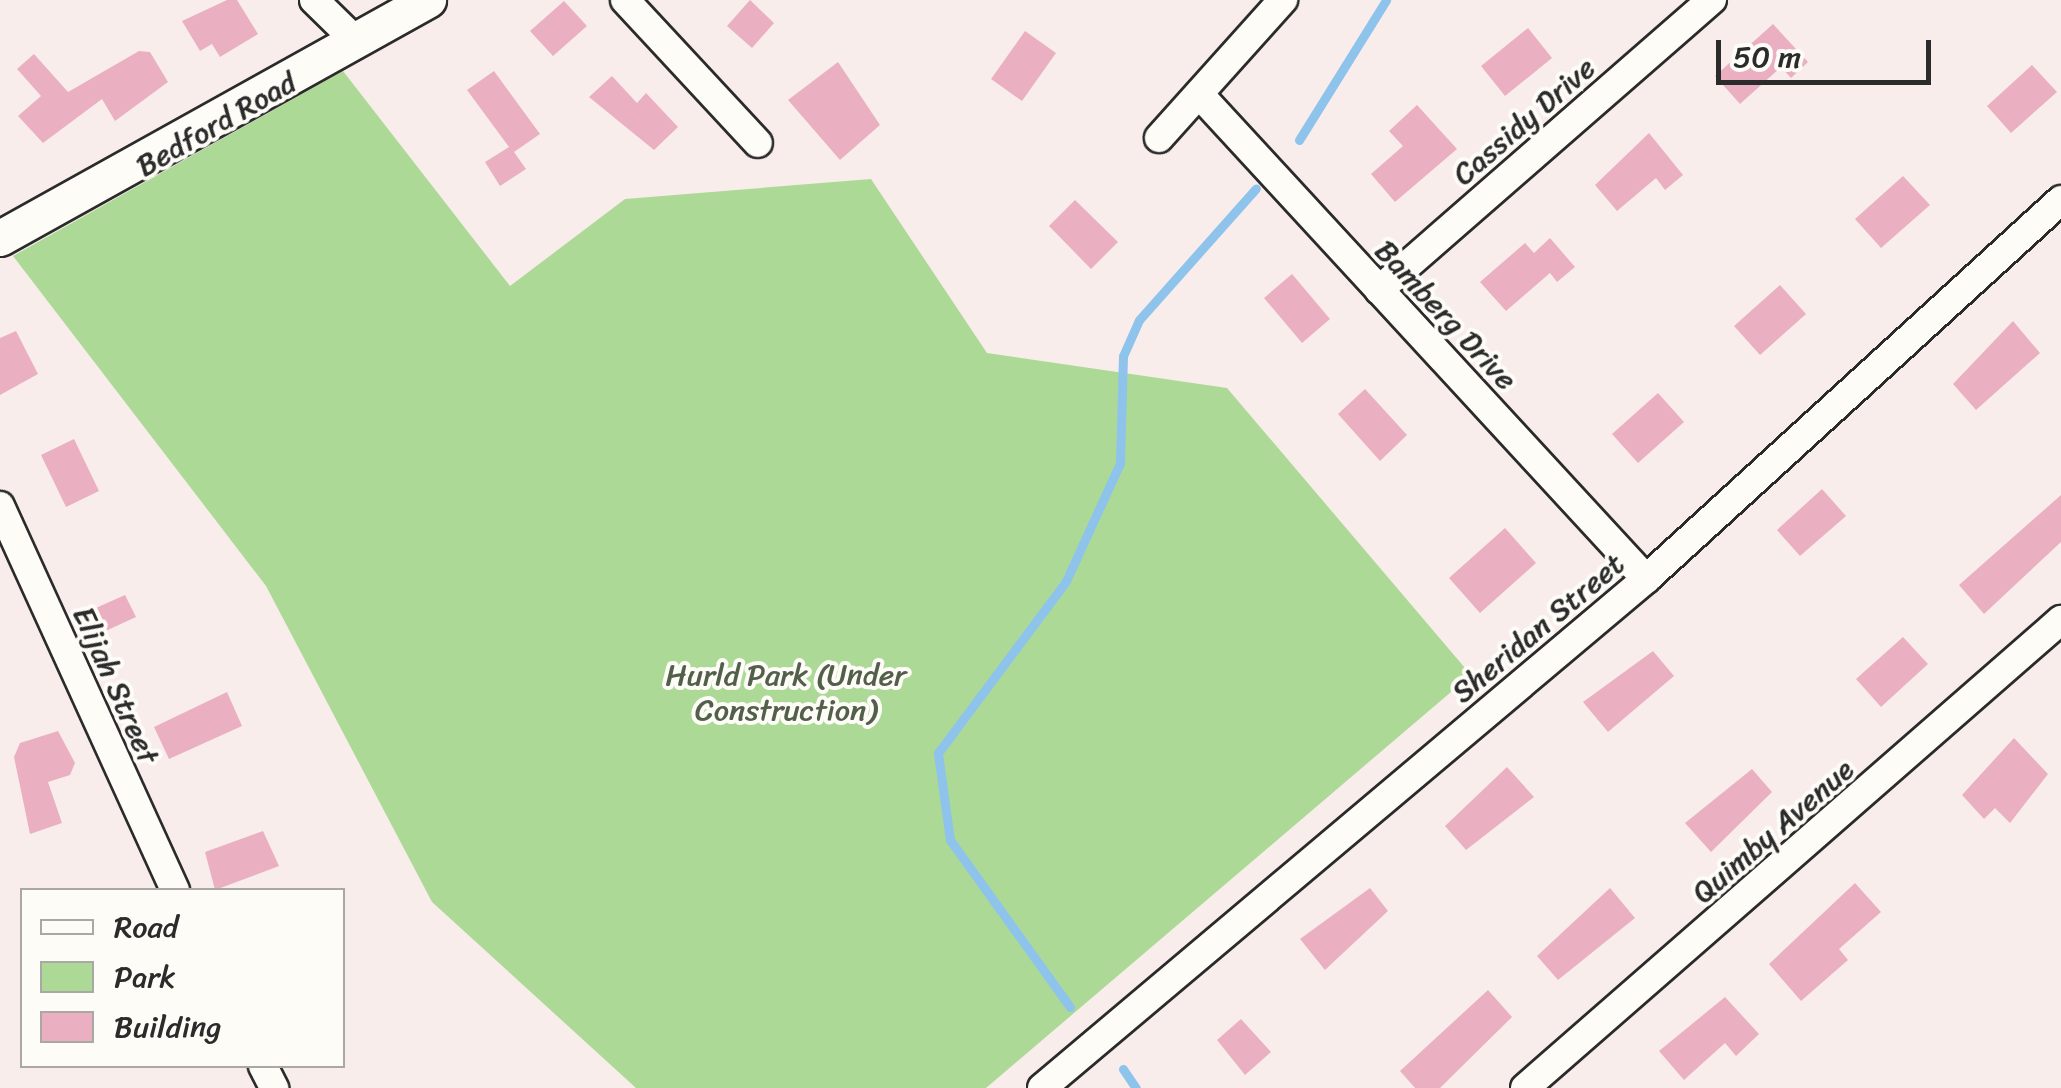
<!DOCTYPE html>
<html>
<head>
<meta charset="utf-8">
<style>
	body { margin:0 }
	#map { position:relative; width:2061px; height:1088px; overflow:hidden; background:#f9edec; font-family:Sriracha,sans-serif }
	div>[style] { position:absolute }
	.green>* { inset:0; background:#add997 }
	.stream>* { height:9px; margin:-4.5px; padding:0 4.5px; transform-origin:4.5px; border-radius:4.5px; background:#8ec3ec }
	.building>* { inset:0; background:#eab0c1 }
	.roads { filter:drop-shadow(2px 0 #2b2b2b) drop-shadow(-2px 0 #2b2b2b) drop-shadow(0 2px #2b2b2b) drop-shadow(0 -2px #2b2b2b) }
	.minor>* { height:28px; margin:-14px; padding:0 14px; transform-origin:14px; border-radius:14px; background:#fdfcf7 }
	.tertiary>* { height:35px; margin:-17.5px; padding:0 17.5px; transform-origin:17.5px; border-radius:17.5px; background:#fdfcf7 }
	span { translate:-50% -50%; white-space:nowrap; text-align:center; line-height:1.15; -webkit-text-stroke:8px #fdfcf7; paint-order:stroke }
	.street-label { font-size:30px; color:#2b2b2b }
	.park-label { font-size:30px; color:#525f4b }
	.legend { position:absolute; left:20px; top:888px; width:325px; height:180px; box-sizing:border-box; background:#fdfcf7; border:2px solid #a9a8a5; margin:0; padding:12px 18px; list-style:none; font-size:30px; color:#2b2b2b }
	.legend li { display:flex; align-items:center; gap:20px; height:50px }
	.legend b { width:50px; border:2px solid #a9a8a5 }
	.scale { position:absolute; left:1716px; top:40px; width:215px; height:45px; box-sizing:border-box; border:5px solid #2b2b2b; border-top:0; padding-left:12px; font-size:30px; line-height:35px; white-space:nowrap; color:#2b2b2b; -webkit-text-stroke:8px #fdfcf7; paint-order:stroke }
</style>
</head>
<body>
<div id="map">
	<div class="green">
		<i style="clip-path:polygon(343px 71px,510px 286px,625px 199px,871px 179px,987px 353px,1227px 388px,1471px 675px,986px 1088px,636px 1088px,432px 902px,266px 586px,13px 256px)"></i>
	</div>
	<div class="stream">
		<i style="left:1299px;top:140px;width:165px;rotate:-58.1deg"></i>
		<i style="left:1070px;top:1007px;width:206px;rotate:-125.7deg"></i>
		<i style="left:950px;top:840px;width:88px;rotate:-97.9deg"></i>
		<i style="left:938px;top:753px;width:214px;rotate:-53.3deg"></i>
		<i style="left:1066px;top:581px;width:130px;rotate:-65.4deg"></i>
		<i style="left:1120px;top:463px;width:107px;rotate:-88.4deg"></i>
		<i style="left:1123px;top:356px;width:39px;rotate:-66deg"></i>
		<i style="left:1139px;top:320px;width:176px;rotate:-48.4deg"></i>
		<i style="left:1123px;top:1069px;width:23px;rotate:56deg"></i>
	</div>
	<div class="building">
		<i style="clip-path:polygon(227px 0,237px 0,258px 34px,220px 57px,212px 44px,200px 51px,182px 21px)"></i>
		<i style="clip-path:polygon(750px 0,774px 23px,752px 48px,727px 26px)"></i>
		<i style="clip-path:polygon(564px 1px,587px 26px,553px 56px,530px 31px)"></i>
		<i style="clip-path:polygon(1773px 24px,1808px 62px,1791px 78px,1781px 67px,1740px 104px,1715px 76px)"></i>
		<i style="clip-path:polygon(1528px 28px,1552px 58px,1505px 96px,1481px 66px)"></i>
		<i style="clip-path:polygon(1025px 31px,1056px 53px,1022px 101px,991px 79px)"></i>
		<i style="clip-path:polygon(139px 51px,150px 52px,168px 82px,115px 121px,102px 99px,43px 143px,18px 116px,41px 96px,17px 69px,34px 54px,68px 92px)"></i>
		<i style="clip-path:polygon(838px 62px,880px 125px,840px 160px,788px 100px)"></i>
		<i style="clip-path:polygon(2032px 65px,2057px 92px,2011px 133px,1987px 106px)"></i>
		<i style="clip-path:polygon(494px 71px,540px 134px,514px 152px,526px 169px,500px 186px,485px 162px,509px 147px,467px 90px)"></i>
		<i style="clip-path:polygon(612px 76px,637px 103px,646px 93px,678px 127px,654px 150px,589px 97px)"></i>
		<i style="clip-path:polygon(1417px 105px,1457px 149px,1395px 202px,1371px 174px,1403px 146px,1389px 131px)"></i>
		<i style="clip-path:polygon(1649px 133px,1683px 175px,1665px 190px,1656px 178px,1617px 211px,1595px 185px)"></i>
		<i style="clip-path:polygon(1903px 176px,1930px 205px,1881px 248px,1855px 219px)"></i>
		<i style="clip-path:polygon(1075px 200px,1118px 242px,1091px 269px,1049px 226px)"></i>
		<i style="clip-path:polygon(1550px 238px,1575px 267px,1557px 282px,1550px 273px,1506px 311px,1480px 282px,1525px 243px,1534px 253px)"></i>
		<i style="clip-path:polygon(1292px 274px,1330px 319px,1302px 343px,1264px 298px)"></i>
		<i style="clip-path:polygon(1780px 285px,1806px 314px,1760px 355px,1734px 326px)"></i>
		<i style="clip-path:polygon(2013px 321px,2040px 353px,1976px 410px,1953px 384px)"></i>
		<i style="clip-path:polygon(16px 331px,38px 374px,0 395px,0 338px)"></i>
		<i style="clip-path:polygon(1365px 389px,1407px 435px,1380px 461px,1338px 414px)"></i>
		<i style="clip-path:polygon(1658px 393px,1684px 422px,1638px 463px,1612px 434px)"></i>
		<i style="clip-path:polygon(74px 439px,99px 491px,66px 507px,41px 455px)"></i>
		<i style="clip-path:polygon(1822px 489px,1846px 516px,1800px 556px,1777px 530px)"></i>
		<i style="clip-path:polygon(2061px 495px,2061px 542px,1984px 614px,1959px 585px)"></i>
		<i style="clip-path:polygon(1505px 528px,1536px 563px,1480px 613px,1449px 578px)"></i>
		<i style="clip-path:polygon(125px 595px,136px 617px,99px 634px,89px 611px)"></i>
		<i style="clip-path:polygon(1903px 637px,1928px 664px,1881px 707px,1856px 679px)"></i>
		<i style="clip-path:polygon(1653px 651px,1674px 676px,1608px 732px,1583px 702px)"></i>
		<i style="clip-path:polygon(227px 692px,242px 726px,169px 759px,154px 727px)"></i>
		<i style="clip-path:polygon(58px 731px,75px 763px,70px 775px,48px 782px,62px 823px,30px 834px,14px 757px,20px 743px)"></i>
		<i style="clip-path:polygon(2014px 738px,2048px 774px,2010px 823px,1995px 808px,1984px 819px,1962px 795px)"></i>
		<i style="clip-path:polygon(1507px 767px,1534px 797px,1466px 850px,1445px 826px)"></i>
		<i style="clip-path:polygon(1752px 769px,1772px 792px,1711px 852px,1685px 823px)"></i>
		<i style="clip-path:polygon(263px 831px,279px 866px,215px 890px,205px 852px)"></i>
		<i style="clip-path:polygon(1855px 883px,1881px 912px,1839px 949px,1848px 960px,1801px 1001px,1769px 964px)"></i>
		<i style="clip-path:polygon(1370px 888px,1388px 911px,1325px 970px,1300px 939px)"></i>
		<i style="clip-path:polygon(1610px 888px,1635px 918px,1558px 980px,1537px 956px)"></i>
		<i style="clip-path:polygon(1488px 990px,1512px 1017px,1440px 1088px,1415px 1088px,1400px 1071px)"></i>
		<i style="clip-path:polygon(1725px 997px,1759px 1034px,1736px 1056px,1725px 1043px,1684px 1080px,1659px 1051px)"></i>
		<i style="clip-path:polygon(1241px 1019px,1271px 1052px,1245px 1075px,1217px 1040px)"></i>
	</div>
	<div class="roads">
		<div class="minor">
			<i style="left:314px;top:0;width:60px;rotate:44.3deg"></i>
			<i style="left:625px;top:0;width:195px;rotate:47.1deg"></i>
			<i style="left:1199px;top:94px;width:660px;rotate:47.33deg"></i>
			<i style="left:1159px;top:138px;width:186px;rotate:-48.1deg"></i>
			<i style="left:1379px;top:290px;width:442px;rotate:-41.1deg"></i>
			<i style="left:0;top:506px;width:422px;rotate:65.5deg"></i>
			<i style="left:263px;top:1066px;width:25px;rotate:63deg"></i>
			<i style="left:1042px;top:1088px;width:790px;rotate:-40.12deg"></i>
			<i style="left:1646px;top:579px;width:562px;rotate:-42.4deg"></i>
			<i style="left:1525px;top:1088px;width:712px;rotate:-41.13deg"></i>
		</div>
		<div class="tertiary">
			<i style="left:0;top:238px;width:490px;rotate:-29.1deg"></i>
		</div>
	</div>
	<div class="street-label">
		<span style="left:1524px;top:121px;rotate:-41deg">Cassidy Drive</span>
		<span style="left:216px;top:124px;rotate:-30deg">Bedford Road</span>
		<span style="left:1446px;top:315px;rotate:47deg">Bamberg Drive</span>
		<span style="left:1538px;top:628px;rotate:-40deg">Sheridan Street</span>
		<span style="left:116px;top:685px;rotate:66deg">Elijah Street</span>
		<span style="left:1773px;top:831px;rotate:-41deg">Quimby Avenue</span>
	</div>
	<div class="park-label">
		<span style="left:786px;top:692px">Hurld Park (Under<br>Construction)</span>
	</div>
	<ul class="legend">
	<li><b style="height:12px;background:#fdfcf7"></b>Road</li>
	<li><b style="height:28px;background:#add997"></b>Park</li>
	<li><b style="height:28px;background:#eab0c1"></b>Building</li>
	</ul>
	<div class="scale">50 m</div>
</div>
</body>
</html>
